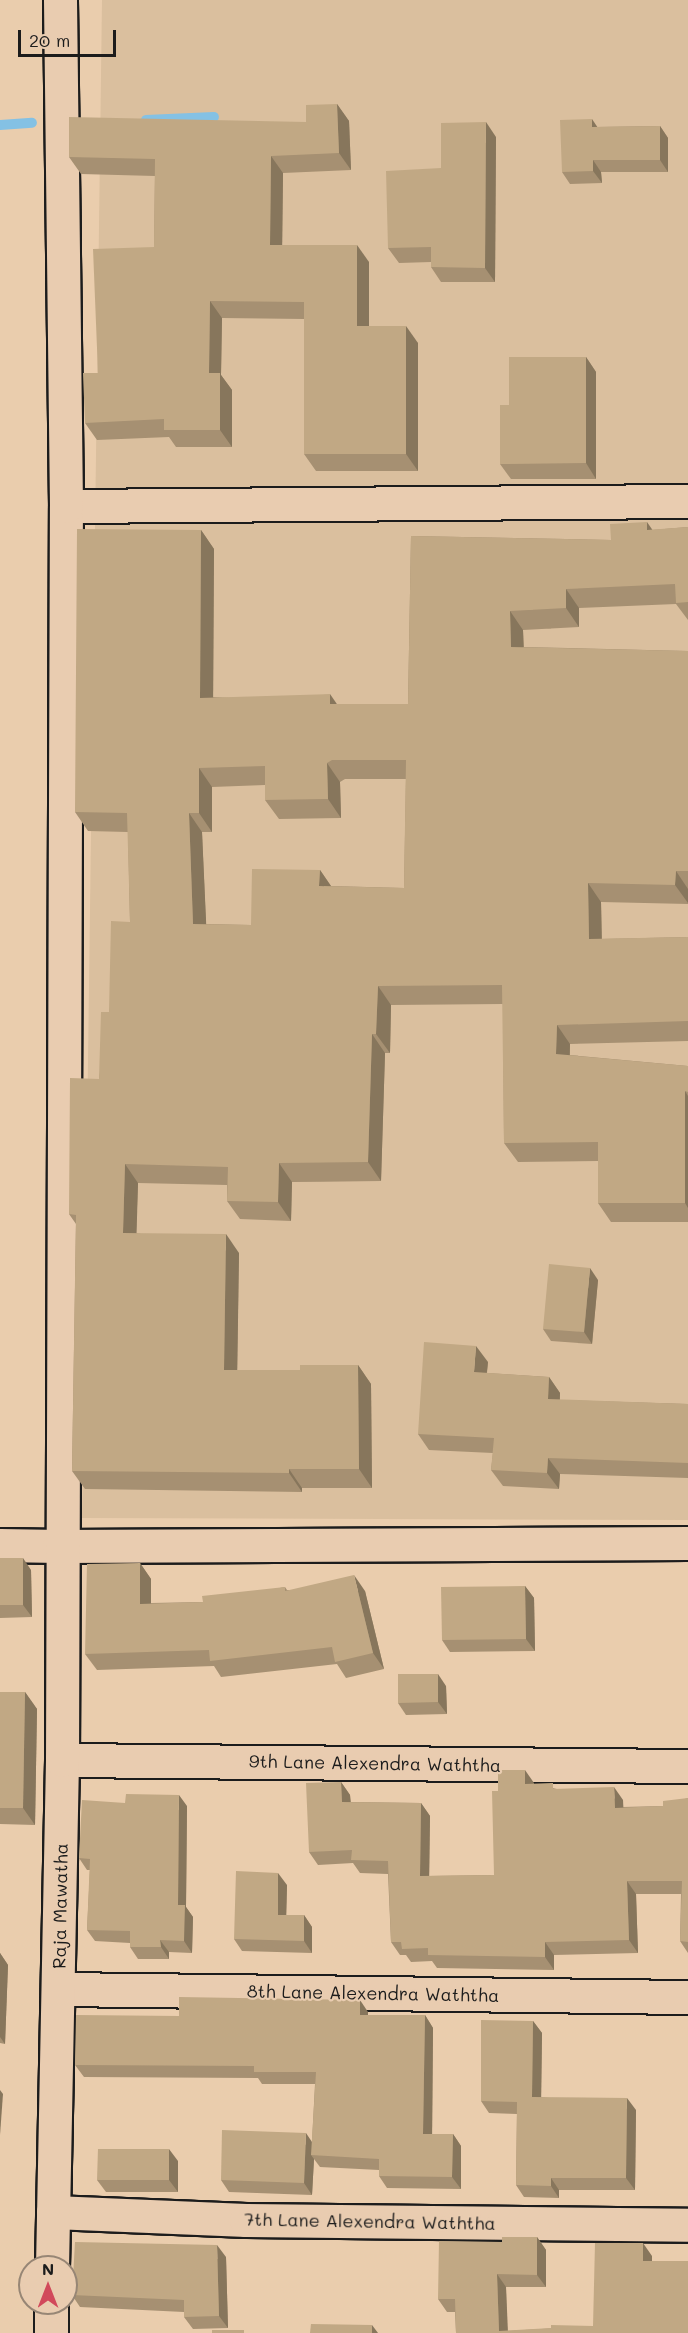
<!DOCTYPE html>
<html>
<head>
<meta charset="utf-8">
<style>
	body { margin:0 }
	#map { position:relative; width:688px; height:2333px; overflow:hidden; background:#eacdad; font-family:Mali,sans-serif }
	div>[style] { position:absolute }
	.built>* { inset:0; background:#dabf9e }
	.stream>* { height:10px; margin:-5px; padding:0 5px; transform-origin:5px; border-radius:5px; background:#84c1e4 }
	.roads { filter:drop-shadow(2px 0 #1c1c1c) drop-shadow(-2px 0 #1c1c1c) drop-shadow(0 2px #1c1c1c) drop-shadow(0 -2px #1c1c1c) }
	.minor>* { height:33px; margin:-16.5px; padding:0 16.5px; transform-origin:16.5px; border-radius:16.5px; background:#e9ccb0 }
	.tertiary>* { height:33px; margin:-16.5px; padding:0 16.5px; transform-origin:16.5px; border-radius:16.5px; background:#e9ccb0 }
	.wall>* { inset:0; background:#a69072 }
	.shaded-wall>* { inset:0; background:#87765c }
	.building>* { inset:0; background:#c1a884 }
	span { translate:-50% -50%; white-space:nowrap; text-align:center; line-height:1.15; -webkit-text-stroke:4.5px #e9ccb0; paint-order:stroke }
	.street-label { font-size:18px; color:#1c1c1c }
	.north { position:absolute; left:18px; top:2255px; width:60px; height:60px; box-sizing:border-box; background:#e9ccb0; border:2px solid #978675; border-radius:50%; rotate:0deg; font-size:16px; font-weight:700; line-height:24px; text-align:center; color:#1c1c1c }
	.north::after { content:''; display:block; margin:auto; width:21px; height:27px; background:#d1495b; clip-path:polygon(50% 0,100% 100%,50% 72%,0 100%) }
	.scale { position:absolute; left:18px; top:30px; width:98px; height:27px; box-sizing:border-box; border:3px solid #1c1c1c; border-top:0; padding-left:8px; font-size:18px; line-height:21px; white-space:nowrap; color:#1c1c1c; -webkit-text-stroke:4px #e9ccb0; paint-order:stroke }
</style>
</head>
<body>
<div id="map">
	<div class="built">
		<i style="clip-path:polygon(102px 0,688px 0,688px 1520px,82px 1518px)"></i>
	</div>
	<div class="stream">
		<i style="left:146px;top:120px;width:68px;rotate:-2.5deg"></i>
		<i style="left:0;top:125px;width:32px;rotate:-4deg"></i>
	</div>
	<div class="roads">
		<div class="minor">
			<i style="left:66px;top:506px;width:622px;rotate:-0.46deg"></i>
			<i style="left:0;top:1545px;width:59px;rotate:1deg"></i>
			<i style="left:62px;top:1760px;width:626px;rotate:0.55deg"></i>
			<i style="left:59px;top:1989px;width:629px;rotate:0.73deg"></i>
			<i style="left:53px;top:2212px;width:193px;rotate:2.4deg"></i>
			<i style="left:246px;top:2220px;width:442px;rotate:0.6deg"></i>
		</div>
		<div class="tertiary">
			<i style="left:59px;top:1546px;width:629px;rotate:-0.27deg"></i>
			<i style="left:52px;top:2267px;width:507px;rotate:-88.87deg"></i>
			<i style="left:62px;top:1760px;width:1254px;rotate:-89.82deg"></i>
			<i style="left:66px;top:506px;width:506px;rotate:-90.68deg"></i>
			<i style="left:51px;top:2333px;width:30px;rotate:-90deg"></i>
		</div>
	</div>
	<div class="wall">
		<i style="clip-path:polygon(337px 104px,349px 121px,351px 170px,283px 173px,282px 245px,369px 262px,369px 326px,418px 343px,418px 471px,316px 471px,304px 454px,304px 319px,222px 318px,221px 375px,232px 390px,232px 447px,176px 447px,169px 437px,97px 440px,85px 423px,98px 373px,154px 247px,155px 176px,81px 174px,69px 157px,306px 122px)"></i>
		<i style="clip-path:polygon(660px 126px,668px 138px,668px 172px,601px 172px,602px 183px,570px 184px,562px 172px,597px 127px)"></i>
		<i style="clip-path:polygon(496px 137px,495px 282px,441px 282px,431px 267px,431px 262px,399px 263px,388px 248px,441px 168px)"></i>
		<i style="clip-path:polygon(586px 357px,596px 372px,596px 479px,511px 479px,500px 464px,509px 405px)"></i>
		<i style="clip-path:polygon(evenodd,688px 527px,688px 620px,676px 604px,579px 608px,579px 627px,523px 630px,524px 647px,688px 651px,688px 904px,601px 902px,602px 939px,688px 937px,688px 1041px,570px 1044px,570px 1055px,688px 1066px,688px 1222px,611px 1222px,598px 1203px,598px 1161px,518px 1162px,504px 1143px,503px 1004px,391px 1005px,390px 1053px,385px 1053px,381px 1181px,292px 1182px,291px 1221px,240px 1219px,227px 1201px,227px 1185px,138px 1183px,136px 1233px,239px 1253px,237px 1370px,300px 1370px,358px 1365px,371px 1384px,372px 1488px,302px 1488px,302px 1492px,85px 1489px,72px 1471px,76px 1224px,69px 1214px,99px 1079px,109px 1012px,130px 922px,128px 832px,88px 831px,75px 812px,201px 530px,214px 549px,213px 697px,337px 704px,408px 704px,411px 536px,611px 540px,652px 530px,688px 527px,345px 779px,406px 779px,404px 888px,331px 886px,320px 870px,251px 925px,206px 924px,202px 832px,212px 832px,212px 787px,265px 785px,265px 800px,279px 819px,341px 818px,340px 782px,345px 779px)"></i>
		<i style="clip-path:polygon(598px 1280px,592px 1344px,551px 1341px,543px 1329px)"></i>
		<i style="clip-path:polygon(488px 1362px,487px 1373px,549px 1377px,560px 1393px,560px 1400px,688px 1404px,688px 1478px,560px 1474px,559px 1489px,503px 1486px,491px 1470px,493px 1453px,429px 1450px,418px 1434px)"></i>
		<i style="clip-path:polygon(0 1558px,31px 1570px,32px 1617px,0 1618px)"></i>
		<i style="clip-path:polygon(140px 1563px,151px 1579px,151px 1603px,203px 1602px,285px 1587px,287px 1590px,365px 1591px,384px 1669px,346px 1678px,337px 1664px,221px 1677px,214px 1666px,97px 1670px,85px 1654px)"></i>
		<i style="clip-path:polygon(525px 1586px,534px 1598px,535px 1651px,450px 1652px,442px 1640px)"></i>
		<i style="clip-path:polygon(446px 1686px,447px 1714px,406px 1715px,398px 1703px)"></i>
		<i style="clip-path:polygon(0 1692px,25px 1692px,37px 1709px,35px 1825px,0 1824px)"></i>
		<i style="clip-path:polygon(341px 1782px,350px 1795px,351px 1802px,421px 1803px,430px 1816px,429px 1876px,494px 1875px,498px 1791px,534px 1784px,557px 1789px,623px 1800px,623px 1807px,663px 1806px,688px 1798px,688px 1953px,680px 1941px,681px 1894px,636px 1894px,638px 1953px,554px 1955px,554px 1970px,437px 1968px,432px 1961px,411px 1962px,406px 1955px,400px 1955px,391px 1942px,388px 1874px,360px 1873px,353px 1863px,318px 1865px,309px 1852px)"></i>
		<i style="clip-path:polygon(187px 1806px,186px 1907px,193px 1917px,192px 1953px,169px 1952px,169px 1959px,138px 1959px,130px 1947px,130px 1943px,95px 1941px,87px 1930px,90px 1870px,87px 1870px,79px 1858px)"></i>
		<i style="clip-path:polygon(287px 1885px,286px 1915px,304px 1915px,312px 1927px,312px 1953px,242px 1951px,234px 1939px)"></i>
		<i style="clip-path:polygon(0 1953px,8px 1965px,5px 2044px,0 2043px)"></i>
		<i style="clip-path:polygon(368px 2012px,368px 2015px,425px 2015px,433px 2028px,432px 2134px,453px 2134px,461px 2146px,461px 2189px,387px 2188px,379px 2176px,379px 2170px,320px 2167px,314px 2159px,312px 2195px,229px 2192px,221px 2180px,312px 2142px,315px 2084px,262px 2084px,258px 2078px,84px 2077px,75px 2065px,179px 2016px)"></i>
		<i style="clip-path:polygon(533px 2021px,542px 2033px,541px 2097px,636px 2110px,635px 2190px,559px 2190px,559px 2198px,524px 2197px,516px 2185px,517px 2114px,489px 2113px,481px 2101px)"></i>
		<i style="clip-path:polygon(178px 2161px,178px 2192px,106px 2192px,97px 2180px)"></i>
		<i style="clip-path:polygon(537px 2237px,546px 2250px,546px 2287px,506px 2287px,507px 2331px,593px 2326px,652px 2256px,652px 2261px,688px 2333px,456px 2333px,455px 2312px,447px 2312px,438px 2299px,502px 2242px)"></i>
		<i style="clip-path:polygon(226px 2257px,228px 2328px,193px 2329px,184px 2317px,184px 2312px,80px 2307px,72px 2295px)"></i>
	</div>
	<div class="shaded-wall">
		<i style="clip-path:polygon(337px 104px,349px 121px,351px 170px,339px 153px)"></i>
		<i style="clip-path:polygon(592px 119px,600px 131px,592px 127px)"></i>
		<i style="clip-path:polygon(486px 122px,496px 137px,495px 282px,485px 268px)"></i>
		<i style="clip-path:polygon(660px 126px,668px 138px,668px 172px,660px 160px)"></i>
		<i style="clip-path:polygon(271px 156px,283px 173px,282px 262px,270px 245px)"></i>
		<i style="clip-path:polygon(593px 160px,601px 172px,602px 183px,593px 171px)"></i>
		<i style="clip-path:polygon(357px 245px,369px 262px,369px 343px,357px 326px)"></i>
		<i style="clip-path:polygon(210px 301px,222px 318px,221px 375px,232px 390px,232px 447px,220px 430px,209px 373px)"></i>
		<i style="clip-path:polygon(406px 326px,418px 343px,418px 471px,406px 454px)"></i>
		<i style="clip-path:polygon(586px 357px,596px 372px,596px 479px,586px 463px)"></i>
		<i style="clip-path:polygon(647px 522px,660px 541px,647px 530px)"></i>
		<i style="clip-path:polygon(201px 530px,214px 549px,213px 717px,200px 698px)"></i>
		<i style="clip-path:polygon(566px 589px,579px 608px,579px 627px,566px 608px)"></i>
		<i style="clip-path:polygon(510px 611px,523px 630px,524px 666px,511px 647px)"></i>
		<i style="clip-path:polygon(330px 694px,343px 713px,330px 704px)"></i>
		<i style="clip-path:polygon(327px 763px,340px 782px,341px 818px,328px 799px)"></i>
		<i style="clip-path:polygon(199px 768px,212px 787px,212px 832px,199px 813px)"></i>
		<i style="clip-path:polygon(189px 813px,202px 832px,207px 942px,193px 924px)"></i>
		<i style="clip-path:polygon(320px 870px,333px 889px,319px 886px)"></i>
		<i style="clip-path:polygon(676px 871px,688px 889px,688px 903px,675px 885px)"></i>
		<i style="clip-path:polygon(588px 883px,601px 902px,602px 958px,589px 939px)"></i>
		<i style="clip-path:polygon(378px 986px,391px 1005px,390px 1053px,376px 1034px)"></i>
		<i style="clip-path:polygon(557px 1025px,570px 1044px,569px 1073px,556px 1054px)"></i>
		<i style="clip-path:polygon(372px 1034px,385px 1053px,381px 1181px,368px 1162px)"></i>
		<i style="clip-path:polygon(685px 1091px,688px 1096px,688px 1208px,685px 1203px)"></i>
		<i style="clip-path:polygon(279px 1163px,292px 1182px,291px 1221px,278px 1202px)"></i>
		<i style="clip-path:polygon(125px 1164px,138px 1183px,136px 1252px,123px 1233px)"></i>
		<i style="clip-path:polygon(226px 1234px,239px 1253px,237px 1388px,224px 1370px)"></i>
		<i style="clip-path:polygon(590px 1268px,598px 1280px,592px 1344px,584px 1332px)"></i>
		<i style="clip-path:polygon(476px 1346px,488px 1362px,485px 1388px,474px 1372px)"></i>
		<i style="clip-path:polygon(358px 1365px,371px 1384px,372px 1488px,359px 1469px)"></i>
		<i style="clip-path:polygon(549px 1377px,560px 1393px,559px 1415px,548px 1399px)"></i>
		<i style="clip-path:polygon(548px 1458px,560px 1474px,559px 1489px,547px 1473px)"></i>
		<i style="clip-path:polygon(289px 1469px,302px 1488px,302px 1492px,289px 1473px)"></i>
		<i style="clip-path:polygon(23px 1558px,31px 1570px,32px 1617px,23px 1605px)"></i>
		<i style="clip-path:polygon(140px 1563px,151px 1579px,151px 1619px,140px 1604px)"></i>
		<i style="clip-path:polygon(354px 1575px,365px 1591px,384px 1669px,373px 1653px)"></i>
		<i style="clip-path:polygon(525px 1586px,534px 1598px,535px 1651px,526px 1639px)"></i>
		<i style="clip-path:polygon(438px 1674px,446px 1686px,447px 1714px,438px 1702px)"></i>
		<i style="clip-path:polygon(25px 1692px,37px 1709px,35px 1825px,23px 1808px)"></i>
		<i style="clip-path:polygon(525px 1770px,534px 1783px,534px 1797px,525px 1784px)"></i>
		<i style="clip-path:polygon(341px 1782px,350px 1795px,351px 1815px,342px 1802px)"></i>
		<i style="clip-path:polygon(614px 1787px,623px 1800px,624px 1820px,615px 1808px)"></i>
		<i style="clip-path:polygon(179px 1795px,187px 1806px,186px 1907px,193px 1917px,192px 1953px,184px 1941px,178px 1905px)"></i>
		<i style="clip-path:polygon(421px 1803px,430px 1816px,429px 1888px,420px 1876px)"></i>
		<i style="clip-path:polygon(278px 1873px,287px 1885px,286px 1927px,278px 1915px)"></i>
		<i style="clip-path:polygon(627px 1881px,636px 1894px,638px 1953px,629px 1940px)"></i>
		<i style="clip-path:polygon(304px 1915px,312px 1927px,312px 1953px,304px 1941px)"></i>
		<i style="clip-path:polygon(160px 1940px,169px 1952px,169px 1959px,161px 1947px)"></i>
		<i style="clip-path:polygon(545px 1942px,554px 1955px,554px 1970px,545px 1957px)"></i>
		<i style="clip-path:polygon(0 1953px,8px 1965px,5px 2044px,0 2037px)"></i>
		<i style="clip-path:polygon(360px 2000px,368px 2012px,368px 2027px,360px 2015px)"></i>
		<i style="clip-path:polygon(425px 2015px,433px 2028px,432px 2146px,423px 2134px)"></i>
		<i style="clip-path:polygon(533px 2021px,542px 2033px,541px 2109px,532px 2097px)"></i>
		<i style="clip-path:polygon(0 2090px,3px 2094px,0 2135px)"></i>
		<i style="clip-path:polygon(627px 2098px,636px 2110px,635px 2190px,626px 2178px)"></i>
		<i style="clip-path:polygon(306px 2133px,314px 2145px,311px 2155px,314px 2159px,312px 2195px,304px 2183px)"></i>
		<i style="clip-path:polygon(453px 2134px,461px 2146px,461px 2189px,452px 2177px)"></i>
		<i style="clip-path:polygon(169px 2149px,178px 2161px,178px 2192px,169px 2180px)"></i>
		<i style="clip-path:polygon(551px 2178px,559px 2190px,559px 2198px,551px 2186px)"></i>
		<i style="clip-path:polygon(537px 2237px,546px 2250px,546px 2287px,537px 2275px)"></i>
		<i style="clip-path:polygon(643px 2243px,652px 2256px,652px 2273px,643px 2261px)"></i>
		<i style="clip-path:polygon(217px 2245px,226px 2257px,228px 2328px,219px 2316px)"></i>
		<i style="clip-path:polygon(497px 2274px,506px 2287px,508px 2333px,499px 2331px)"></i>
		<i style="clip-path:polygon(372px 2325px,378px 2333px,372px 2333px)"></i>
	</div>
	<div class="building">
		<i style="clip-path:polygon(337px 104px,339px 153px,271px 156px,270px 245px,357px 245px,357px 326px,406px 326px,406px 454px,304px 454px,304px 302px,210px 301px,209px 373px,220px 373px,220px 430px,164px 430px,164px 419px,85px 423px,83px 373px,98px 373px,93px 249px,154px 247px,155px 159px,69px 157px,69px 117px,306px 122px,306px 105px)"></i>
		<i style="clip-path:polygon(592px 119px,592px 127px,660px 126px,660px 160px,593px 160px,593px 171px,562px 172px,560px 120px)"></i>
		<i style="clip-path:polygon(486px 122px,485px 268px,431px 267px,431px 247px,388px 248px,386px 171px,441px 168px,441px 123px)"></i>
		<i style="clip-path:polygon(509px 357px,586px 357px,586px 463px,500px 464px,500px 405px,509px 405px)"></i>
		<i style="clip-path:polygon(evenodd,647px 522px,647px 530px,688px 527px,688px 602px,676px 603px,675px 584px,566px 589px,566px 608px,510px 611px,511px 647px,688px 651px,688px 871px,676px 871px,675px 885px,588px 883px,589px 939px,688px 937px,688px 1021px,557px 1025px,556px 1054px,688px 1066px,688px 1092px,685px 1091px,685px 1203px,598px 1203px,598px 1142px,504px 1143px,502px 985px,378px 986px,376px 1034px,372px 1034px,368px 1162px,279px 1163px,278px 1202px,227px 1201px,228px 1167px,125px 1164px,123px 1233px,226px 1234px,224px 1370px,300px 1370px,300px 1365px,358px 1365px,359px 1469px,289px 1469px,289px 1473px,72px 1471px,76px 1215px,69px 1214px,70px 1078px,99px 1079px,101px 1012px,109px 1012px,111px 921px,130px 922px,127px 813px,75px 812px,77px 529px,201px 530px,200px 698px,330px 694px,330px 704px,408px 704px,411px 536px,611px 540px,610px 524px,647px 522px,332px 760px,406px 760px,404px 888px,319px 886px,320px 870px,252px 869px,251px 925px,193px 924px,189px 813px,199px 813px,199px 768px,265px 766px,265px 800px,328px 799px,327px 763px,332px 760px)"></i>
		<i style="clip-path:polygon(549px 1264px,590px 1268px,584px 1332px,543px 1329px)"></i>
		<i style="clip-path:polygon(424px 1342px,476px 1346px,474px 1372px,549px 1377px,548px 1399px,688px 1404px,688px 1463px,548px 1458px,547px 1473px,491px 1470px,494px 1438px,418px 1434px)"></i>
		<i style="clip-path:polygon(0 1558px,23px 1558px,23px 1605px,0 1605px)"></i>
		<i style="clip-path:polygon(140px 1563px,140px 1604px,203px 1602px,202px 1596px,285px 1587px,285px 1591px,354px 1575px,373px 1653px,335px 1662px,332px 1647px,210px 1661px,209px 1650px,85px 1654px,87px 1564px)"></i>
		<i style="clip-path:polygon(525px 1586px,526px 1639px,442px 1640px,441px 1587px)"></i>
		<i style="clip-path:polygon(398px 1674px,438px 1674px,438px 1702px,398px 1703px)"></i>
		<i style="clip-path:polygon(0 1692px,25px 1692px,23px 1808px,0 1808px)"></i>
		<i style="clip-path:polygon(498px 1770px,525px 1770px,525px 1784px,553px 1783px,553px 1789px,614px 1787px,615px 1808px,663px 1806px,663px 1801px,688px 1798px,688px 1942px,680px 1941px,682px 1881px,627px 1881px,629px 1940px,545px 1942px,545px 1957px,428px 1955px,428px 1948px,402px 1949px,401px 1942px,391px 1942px,388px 1861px,351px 1860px,352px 1850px,309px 1852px,306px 1783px,341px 1782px,342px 1802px,421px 1803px,420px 1876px,494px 1875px,492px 1791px,498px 1791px)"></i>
		<i style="clip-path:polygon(126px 1794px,179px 1795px,178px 1905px,185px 1905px,184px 1941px,160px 1940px,161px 1947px,130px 1947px,130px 1931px,87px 1930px,90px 1859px,79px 1858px,82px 1800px,125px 1803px)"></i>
		<i style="clip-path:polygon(236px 1871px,278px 1873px,278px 1915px,304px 1915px,304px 1941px,234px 1939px)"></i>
		<i style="clip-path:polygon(179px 1997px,360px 2000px,360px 2015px,425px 2015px,423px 2134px,453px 2134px,452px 2177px,379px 2176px,379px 2159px,311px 2155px,316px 2072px,254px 2072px,254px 2066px,75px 2065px,76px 2015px,179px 2016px)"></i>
		<i style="clip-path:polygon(481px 2020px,533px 2021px,532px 2097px,627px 2098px,626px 2178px,551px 2178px,551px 2186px,516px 2185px,517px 2102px,481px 2101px)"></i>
		<i style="clip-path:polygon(222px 2130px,306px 2133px,304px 2183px,221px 2180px)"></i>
		<i style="clip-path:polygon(98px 2149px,169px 2149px,169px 2180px,97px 2180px)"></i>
		<i style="clip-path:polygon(502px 2237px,537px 2237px,537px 2275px,497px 2274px,499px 2331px,551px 2328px,551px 2325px,593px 2326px,595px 2243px,643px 2243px,643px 2261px,688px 2261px,688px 2333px,456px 2333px,455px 2299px,438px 2299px,439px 2241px,502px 2242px)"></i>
		<i style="clip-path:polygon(75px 2242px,217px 2245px,219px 2316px,184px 2317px,184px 2300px,72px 2295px)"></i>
		<i style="clip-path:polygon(311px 2324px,372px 2325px,372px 2333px,310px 2333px)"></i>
		<i style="clip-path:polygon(212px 2330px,244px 2330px,244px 2333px,212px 2333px)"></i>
	</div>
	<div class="street-label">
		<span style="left:375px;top:1763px;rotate:1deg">9th Lane Alexendra Waththa</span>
		<span style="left:60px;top:1906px;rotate:-89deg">Raja Mawatha</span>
		<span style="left:373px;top:1993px;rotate:1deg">8th Lane Alexendra Waththa</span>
		<span style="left:370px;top:2221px;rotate:1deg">7th Lane Alexendra Waththa</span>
	</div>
	<div class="north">N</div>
	<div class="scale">20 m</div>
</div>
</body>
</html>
